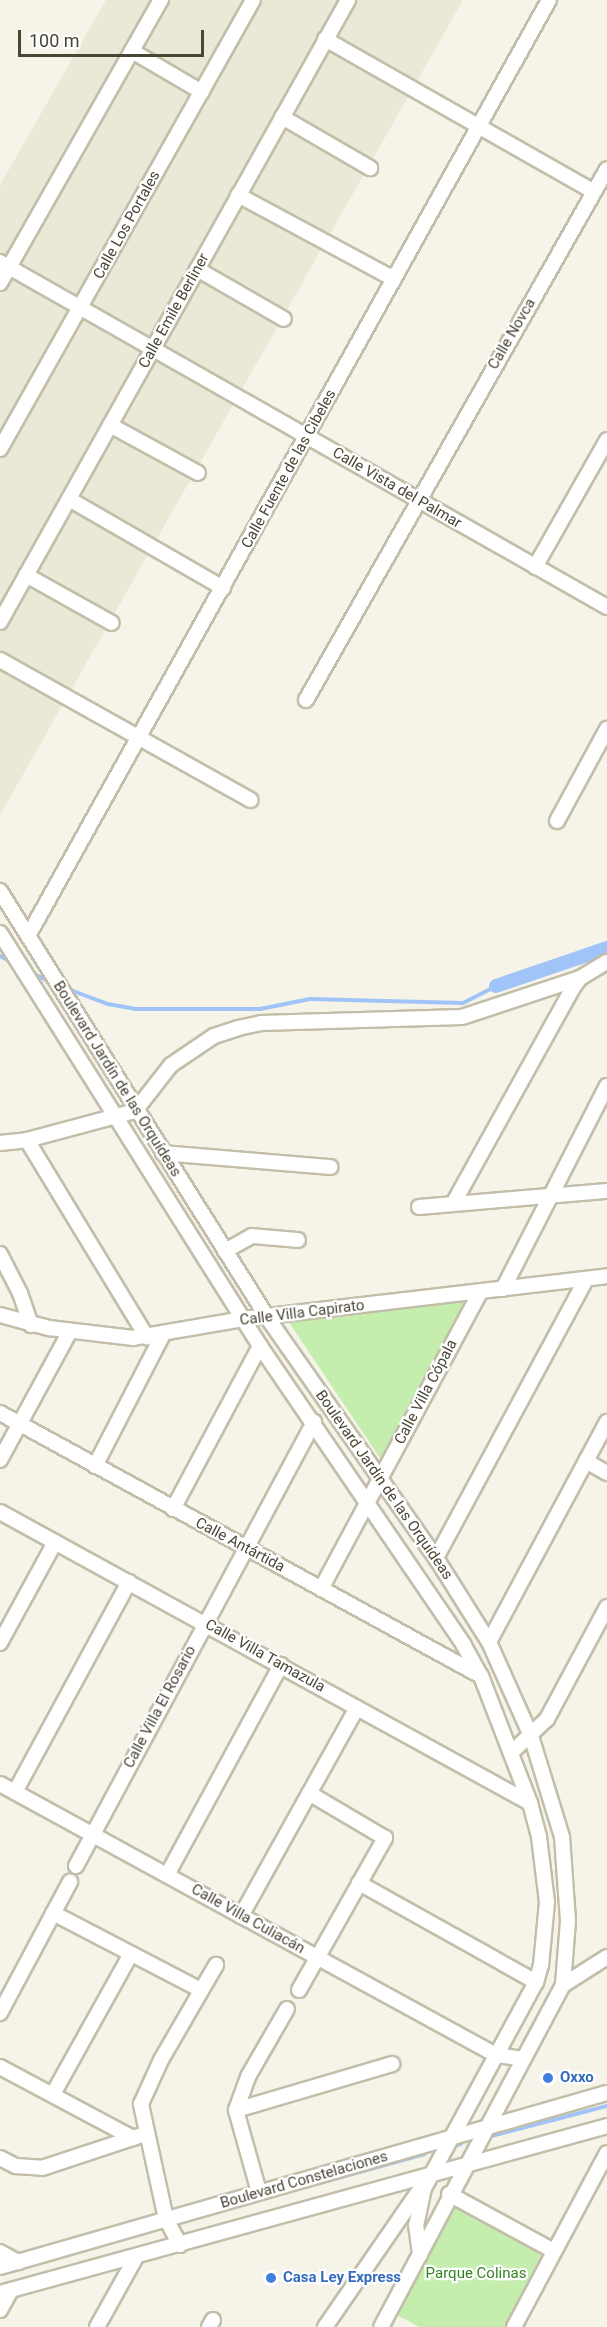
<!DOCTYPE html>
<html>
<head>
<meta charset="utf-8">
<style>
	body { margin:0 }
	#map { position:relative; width:607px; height:2327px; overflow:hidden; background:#f6f4e9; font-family:Roboto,sans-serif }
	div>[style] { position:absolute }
	.residential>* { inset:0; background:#eae8d6 }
	.green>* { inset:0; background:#c5eeae }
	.stream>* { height:4px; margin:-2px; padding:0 2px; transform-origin:2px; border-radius:2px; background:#a0c4f8 }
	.canal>* { height:14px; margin:-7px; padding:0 7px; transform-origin:7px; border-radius:7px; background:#a0c4f8 }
	.roads { filter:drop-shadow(2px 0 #c2beaa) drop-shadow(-2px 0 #c2beaa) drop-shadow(0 2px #c2beaa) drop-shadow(0 -2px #c2beaa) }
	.minor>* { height:14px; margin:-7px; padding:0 7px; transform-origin:7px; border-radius:7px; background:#fff }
	.dots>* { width:16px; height:16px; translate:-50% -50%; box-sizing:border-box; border:3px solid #fff; border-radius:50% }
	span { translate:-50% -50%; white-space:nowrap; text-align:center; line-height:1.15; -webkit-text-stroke:4.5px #fff; paint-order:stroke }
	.street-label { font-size:15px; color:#4a4636 }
	.shop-label { font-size:15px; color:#366cbe; font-weight:700 }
	.left { translate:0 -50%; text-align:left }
	.park-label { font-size:15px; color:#368322 }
	.scale { position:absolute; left:18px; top:30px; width:186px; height:27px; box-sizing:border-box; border:3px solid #4a4636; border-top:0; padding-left:8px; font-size:18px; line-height:21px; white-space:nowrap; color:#4a4636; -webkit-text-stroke:4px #fff; paint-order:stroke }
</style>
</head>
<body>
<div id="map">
	<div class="residential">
		<i style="clip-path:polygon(106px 0,463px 0,0 815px,0 185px)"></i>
	</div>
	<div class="green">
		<i style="clip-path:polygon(474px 1294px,382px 1461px,286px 1318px)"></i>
		<i style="clip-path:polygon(456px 2201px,548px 2248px,508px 2327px,419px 2327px,397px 2315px)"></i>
	</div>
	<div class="stream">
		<i style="left:0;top:956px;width:15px;rotate:28deg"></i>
		<i style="left:30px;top:972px;width:25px;rotate:26deg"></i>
		<i style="left:65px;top:988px;width:46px;rotate:20.4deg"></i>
		<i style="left:108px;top:1004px;width:27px;rotate:10deg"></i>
		<i style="left:135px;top:1009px;width:125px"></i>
		<i style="left:260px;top:1009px;width:51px;rotate:-11.3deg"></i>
		<i style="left:310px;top:999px;width:153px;rotate:1.5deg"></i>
		<i style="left:463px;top:1003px;width:37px;rotate:-27deg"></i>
		<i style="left:491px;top:2136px;width:120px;rotate:-14.5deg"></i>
		<i style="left:450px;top:2147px;width:11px;rotate:-15deg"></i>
		<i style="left:229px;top:2208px;width:203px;rotate:-15.4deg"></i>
	</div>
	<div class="canal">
		<i style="left:496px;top:986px;width:117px;rotate:-18.9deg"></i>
	</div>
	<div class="roads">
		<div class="minor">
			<i style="left:325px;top:39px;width:309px;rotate:29.6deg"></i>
			<i style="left:132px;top:51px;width:81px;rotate:30.4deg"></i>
			<i style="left:282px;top:117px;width:102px;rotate:30.1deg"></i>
			<i style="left:238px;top:195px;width:177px;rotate:28.3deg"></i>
			<i style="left:0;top:262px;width:698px;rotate:29.61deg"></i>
			<i style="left:197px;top:269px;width:100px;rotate:29.9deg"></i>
			<i style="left:0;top:283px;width:326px;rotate:-60.4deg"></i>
			<i style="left:110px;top:425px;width:100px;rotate:28.6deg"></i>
			<i style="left:0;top:449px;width:515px;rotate:-60.6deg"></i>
			<i style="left:69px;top:499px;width:178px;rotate:30deg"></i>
			<i style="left:535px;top:567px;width:146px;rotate:-60.4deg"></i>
			<i style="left:26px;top:575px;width:98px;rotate:29.2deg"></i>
			<i style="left:0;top:622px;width:713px;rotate:-60.77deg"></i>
			<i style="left:0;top:660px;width:287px;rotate:29.2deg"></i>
			<i style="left:306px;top:700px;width:610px;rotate:-60.45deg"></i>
			<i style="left:557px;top:821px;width:105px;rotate:-61.5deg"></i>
			<i style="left:0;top:891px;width:503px;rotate:57.92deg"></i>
			<i style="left:267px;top:1317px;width:294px;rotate:55deg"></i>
			<i style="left:436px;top:1558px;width:99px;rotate:57.8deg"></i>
			<i style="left:489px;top:1642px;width:103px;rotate:65.9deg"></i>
			<i style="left:531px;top:1736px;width:106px;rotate:72.9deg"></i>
			<i style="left:562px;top:1837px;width:84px;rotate:85.9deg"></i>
			<i style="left:568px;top:1921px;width:64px;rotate:94.5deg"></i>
			<i style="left:563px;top:1985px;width:387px;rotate:118deg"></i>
			<i style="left:0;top:933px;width:488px;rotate:57.8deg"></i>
			<i style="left:260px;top:1346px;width:361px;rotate:55.7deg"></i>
			<i style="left:463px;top:1644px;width:37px;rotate:61deg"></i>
			<i style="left:481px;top:1676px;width:136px;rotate:68.9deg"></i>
			<i style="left:530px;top:1803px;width:35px;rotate:75deg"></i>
			<i style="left:539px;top:1837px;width:65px;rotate:83deg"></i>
			<i style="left:547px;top:1902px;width:63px;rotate:95.4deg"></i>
			<i style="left:541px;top:1965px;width:18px;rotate:106deg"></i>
			<i style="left:536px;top:1982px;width:234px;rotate:118.5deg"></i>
			<i style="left:424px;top:2188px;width:38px;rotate:102deg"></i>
			<i style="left:416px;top:2225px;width:30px;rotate:82deg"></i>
			<i style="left:28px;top:936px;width:1071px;rotate:-60.9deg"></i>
			<i style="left:27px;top:1140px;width:231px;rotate:58.7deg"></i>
			<i style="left:0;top:1143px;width:27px;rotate:-6deg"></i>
			<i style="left:27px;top:1140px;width:112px;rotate:-15deg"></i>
			<i style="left:135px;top:1111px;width:58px;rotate:-52deg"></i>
			<i style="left:171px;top:1065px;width:52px;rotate:-34deg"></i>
			<i style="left:214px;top:1036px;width:25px;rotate:-18deg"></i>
			<i style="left:238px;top:1028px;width:24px;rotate:-12deg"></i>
			<i style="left:261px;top:1023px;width:201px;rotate:-1.7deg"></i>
			<i style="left:462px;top:1017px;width:124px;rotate:-18.3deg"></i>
			<i style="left:163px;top:1153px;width:168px;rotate:4.8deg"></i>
			<i style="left:453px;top:1204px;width:246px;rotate:-61deg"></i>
			<i style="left:572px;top:989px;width:14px;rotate:-54deg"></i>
			<i style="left:580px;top:978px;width:31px;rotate:-31deg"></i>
			<i style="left:419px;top:1207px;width:189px;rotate:-4.9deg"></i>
			<i style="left:225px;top:1251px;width:31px;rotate:-29deg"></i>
			<i style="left:252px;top:1236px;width:46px;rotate:5deg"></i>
			<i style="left:0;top:1254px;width:44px;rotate:62.9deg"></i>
			<i style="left:20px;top:1293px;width:34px;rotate:71deg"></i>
			<i style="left:503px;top:1289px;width:228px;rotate:-62.9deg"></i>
			<i style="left:0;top:1315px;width:51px;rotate:14.9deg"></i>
			<i style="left:49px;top:1328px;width:85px;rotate:6.8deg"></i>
			<i style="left:133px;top:1338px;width:112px;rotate:-9.8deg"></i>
			<i style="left:243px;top:1319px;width:367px;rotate:-6.7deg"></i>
			<i style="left:0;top:1413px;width:548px;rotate:28.67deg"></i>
			<i style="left:0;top:1460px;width:147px;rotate:-61.5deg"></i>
			<i style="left:586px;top:1461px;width:24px;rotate:30deg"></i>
			<i style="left:95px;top:1466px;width:148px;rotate:-62.7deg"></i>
			<i style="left:173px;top:1509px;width:185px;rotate:-61.9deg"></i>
			<i style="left:0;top:1512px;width:605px;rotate:28.77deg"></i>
			<i style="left:436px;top:1558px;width:317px;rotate:-61.7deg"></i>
			<i style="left:321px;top:1589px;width:338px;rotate:-61.8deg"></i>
			<i style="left:489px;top:1642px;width:250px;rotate:-61.8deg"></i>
			<i style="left:0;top:1643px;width:115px;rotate:-61.4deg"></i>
			<i style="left:513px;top:1751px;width:47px;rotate:-43.3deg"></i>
			<i style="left:547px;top:1719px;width:127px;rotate:-61.8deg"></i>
			<i style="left:0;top:1784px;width:565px;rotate:28.65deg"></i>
			<i style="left:496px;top:2055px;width:28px;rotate:8deg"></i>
			<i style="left:15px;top:1792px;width:239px;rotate:-61.5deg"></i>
			<i style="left:76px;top:1866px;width:504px;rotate:-61.81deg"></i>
			<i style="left:167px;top:1875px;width:239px;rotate:-61.5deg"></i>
			<i style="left:359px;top:1883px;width:203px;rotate:29.2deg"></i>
			<i style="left:53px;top:1913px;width:167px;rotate:27.5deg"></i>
			<i style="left:241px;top:1916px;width:238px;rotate:-60.9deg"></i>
			<i style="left:563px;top:1985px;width:52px;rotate:-32.5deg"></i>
			<i style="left:299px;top:1990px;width:175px;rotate:-60.5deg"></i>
			<i style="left:385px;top:1838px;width:88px;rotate:-149.4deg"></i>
			<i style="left:0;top:2013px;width:149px;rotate:-61.9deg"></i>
			<i style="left:0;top:2067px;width:151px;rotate:28.1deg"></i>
			<i style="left:53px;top:2094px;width:160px;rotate:-60.9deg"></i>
			<i style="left:236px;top:2110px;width:163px;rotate:-16.4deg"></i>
			<i style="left:0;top:2158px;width:18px;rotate:27deg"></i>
			<i style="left:16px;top:2166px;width:26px;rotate:4deg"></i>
			<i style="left:42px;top:2168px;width:108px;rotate:-18.3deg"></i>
			<i style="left:259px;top:2192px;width:85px;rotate:-105.7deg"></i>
			<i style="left:236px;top:2110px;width:37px;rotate:-70deg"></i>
			<i style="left:249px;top:2075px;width:76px;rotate:-60.1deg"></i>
			<i style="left:449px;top:2194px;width:119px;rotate:28.5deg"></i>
			<i style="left:180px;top:2245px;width:30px;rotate:-118deg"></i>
			<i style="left:166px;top:2219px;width:118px;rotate:-102.3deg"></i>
			<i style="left:141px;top:2104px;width:48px;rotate:-65.6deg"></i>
			<i style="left:161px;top:2060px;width:110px;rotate:-59.9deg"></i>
			<i style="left:0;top:2252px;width:21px;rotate:29deg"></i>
			<i style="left:0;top:2267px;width:631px;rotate:-16deg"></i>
			<i style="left:0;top:2293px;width:630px;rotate:-15.38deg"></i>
			<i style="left:0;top:2310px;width:23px;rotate:-61deg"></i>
			<i style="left:97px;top:2327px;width:80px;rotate:-60.9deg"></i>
			<i style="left:209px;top:2327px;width:8px;rotate:-60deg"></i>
			<i style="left:325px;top:2327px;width:169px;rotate:-55.4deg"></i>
			<i style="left:514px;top:2327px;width:197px;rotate:-61.9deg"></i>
		</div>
	</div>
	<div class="dots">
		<i style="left:548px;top:2078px;background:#3f7fe0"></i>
		<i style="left:271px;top:2278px;background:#3f7fe0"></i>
	</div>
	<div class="street-label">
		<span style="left:127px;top:225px;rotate:-61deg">Calle Los Portales</span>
		<span style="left:174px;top:311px;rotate:-61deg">Calle Emile Berliner</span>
		<span style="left:512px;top:334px;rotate:-60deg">Calle Novca</span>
		<span style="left:289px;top:469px;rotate:-61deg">Calle Fuente de las Cibeles</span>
		<span style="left:397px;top:488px;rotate:30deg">Calle Vista del Palmar</span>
		<span style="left:117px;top:1079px;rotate:58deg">Boulevard Jardín de las Orquídeas</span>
		<span style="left:302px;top:1313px;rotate:-7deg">Calle Villa Capirato</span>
		<span style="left:426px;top:1392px;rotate:-62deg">Calle Villa Cópala</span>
		<span style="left:384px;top:1485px;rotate:55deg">Boulevard Jardín de las Orquídeas</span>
		<span style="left:240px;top:1545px;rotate:28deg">Calle Antártida</span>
		<span style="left:265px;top:1656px;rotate:29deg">Calle Villa Tamazula</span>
		<span style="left:160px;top:1707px;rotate:-62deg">Calle Villa El Rosario</span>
		<span style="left:248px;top:1919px;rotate:29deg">Calle Villa Culiacán</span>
		<span style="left:304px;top:2180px;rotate:-16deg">Boulevard Constelaciones</span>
	</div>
	<div class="shop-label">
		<span class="left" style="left:560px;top:2078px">Oxxo</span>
		<span class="left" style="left:283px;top:2278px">Casa Ley Express</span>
	</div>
	<div class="park-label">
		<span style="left:476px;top:2274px">Parque Colinas</span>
	</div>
	<div class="scale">100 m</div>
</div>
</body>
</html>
